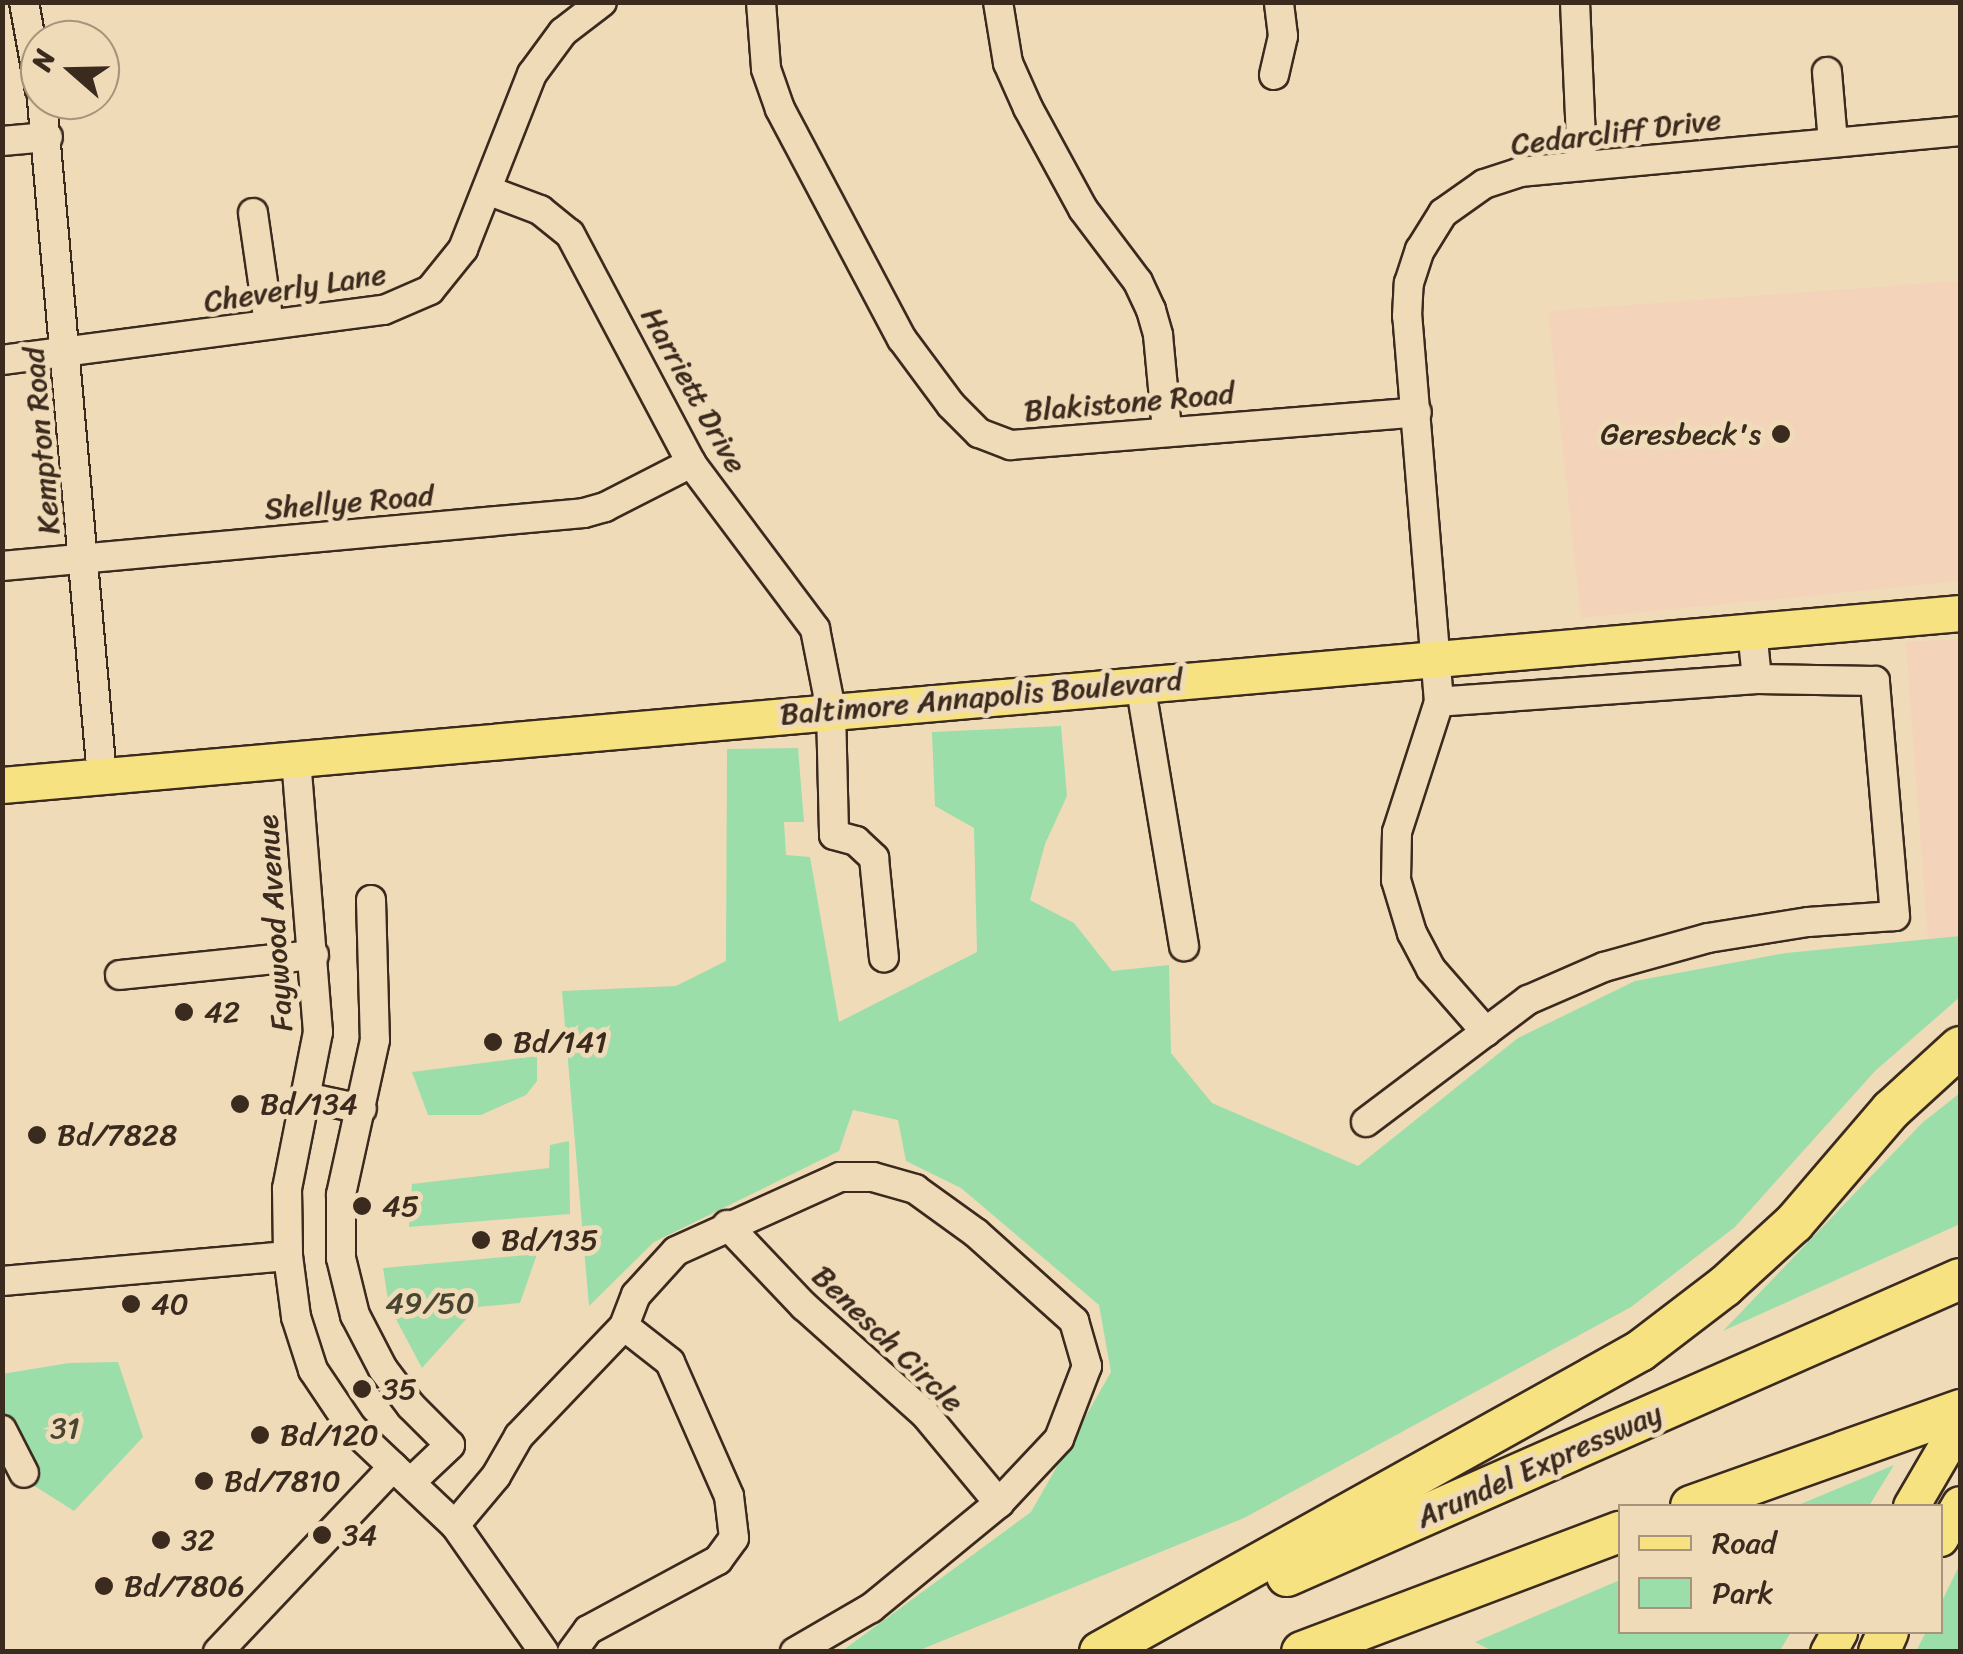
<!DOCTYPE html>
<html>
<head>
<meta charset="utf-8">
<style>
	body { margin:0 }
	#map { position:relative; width:1963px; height:1654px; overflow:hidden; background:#f0dbb9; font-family:Sriracha,sans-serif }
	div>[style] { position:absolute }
	.built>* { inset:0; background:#f3d3b9 }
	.green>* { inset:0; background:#9bdea9 }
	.roads { filter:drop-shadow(2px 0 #3b2a1e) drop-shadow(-2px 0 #3b2a1e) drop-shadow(0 2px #3b2a1e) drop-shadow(0 -2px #3b2a1e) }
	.minor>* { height:28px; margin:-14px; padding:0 14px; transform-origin:14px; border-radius:14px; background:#f0dbb9 }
	.major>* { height:35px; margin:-17.5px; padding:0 17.5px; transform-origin:17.5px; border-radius:17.5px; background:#f7e281 }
	.highway>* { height:40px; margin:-20px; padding:0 20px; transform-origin:20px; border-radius:20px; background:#f7e281 }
	.dots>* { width:28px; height:28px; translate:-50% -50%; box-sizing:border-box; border:5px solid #f0dbb9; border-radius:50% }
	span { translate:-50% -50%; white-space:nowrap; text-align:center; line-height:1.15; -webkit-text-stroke:10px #f0dbb9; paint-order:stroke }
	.street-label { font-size:30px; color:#3b2a1e }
	.poi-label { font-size:30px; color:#3b2a1e }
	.right { translate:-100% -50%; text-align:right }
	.left { translate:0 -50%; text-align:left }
	.park-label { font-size:30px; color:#494533 }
	.frame { position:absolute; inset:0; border:5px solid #3b2a1e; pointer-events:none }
	.legend { position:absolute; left:1618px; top:1504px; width:325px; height:130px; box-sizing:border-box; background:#f0dbb9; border:2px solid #a8947b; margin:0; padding:12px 18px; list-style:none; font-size:30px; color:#3b2a1e }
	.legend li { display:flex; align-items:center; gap:20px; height:50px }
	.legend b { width:50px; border:2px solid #a8947b }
	.north { position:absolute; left:20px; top:20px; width:100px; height:100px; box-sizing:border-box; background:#f0dbb9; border:2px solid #a8947b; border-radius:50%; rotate:290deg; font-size:28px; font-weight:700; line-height:40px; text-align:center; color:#3b2a1e }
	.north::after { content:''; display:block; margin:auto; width:35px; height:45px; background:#3b2a1e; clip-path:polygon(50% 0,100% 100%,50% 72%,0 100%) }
</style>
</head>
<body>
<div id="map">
	<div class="built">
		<i style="clip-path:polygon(1960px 281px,1960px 581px,1581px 618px,1548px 311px)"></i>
		<i style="clip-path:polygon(1960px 639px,1960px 936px,1928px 939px,1906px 642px)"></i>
	</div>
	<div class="green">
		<i style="clip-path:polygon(1061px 726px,1067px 796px,1045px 844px,1030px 900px,1074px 923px,1112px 971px,1169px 965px,1171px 1053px,1212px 1103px,1358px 1166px,1518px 1038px,1635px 981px,1786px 953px,1960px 936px,1960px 997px,1875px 1071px,1735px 1227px,1631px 1307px,1244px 1518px,915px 1652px,842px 1651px,1031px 1512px,1111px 1372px,1099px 1305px,961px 1188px,906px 1161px,898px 1120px,853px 1110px,839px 1151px,654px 1242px,589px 1306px,562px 991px,676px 986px,726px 961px,727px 749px,798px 748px,804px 822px,784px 822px,786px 855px,810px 857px,839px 1022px,977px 952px,974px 828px,935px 806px,932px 732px)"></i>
		<i style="clip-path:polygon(537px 1056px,537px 1081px,526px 1095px,481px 1115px,428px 1115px,412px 1072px)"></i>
		<i style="clip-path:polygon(1960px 1093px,1960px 1224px,1723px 1331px,1922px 1123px)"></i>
		<i style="clip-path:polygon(569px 1141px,570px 1214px,409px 1227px,412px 1184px,549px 1168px,550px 1145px)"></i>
		<i style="clip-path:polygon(537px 1254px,520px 1303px,477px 1307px,422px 1368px,389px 1306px,383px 1268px)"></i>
		<i style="clip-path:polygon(118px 1362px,143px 1437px,74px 1511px,3px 1466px,2px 1374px,69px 1363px)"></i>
		<i style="clip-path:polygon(1894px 1465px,1869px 1506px,1796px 1506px)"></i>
		<i style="clip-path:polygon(1960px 1564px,1960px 1651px,1916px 1651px,1926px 1632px,1940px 1632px,1941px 1603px)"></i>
		<i style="clip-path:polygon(1620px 1580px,1620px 1632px,1791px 1632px,1779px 1652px,1494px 1652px,1475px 1642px)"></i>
	</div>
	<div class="roads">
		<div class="minor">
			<i style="left:24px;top:2px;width:89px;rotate:79.7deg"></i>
			<i style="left:761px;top:2px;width:67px;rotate:85.7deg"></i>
			<i style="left:766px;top:69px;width:42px;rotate:70.7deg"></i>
			<i style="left:780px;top:109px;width:260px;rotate:62.1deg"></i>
			<i style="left:902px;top:339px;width:82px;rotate:53.4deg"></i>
			<i style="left:951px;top:405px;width:40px;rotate:45deg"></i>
			<i style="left:979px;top:433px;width:34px;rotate:21deg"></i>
			<i style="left:1011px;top:445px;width:407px;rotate:-4.6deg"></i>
			<i style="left:998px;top:2px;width:62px;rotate:80.7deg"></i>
			<i style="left:1008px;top:63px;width:49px;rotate:66deg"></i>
			<i style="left:1028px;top:108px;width:115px;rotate:61.4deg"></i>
			<i style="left:1083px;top:209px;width:91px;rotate:53deg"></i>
			<i style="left:1138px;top:282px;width:31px;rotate:65deg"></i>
			<i style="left:1151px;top:310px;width:26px;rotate:74deg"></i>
			<i style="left:1158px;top:335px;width:95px;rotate:84.6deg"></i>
			<i style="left:1575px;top:2px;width:162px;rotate:87.5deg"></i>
			<i style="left:1827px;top:72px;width:70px;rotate:85.1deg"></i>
			<i style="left:1274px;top:75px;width:40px;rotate:-77deg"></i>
			<i style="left:1283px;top:36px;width:34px;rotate:-97deg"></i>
			<i style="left:42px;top:100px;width:679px;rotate:84.93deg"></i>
			<i style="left:2px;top:141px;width:46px;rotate:-5deg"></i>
			<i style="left:487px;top:190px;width:57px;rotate:20.7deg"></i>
			<i style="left:540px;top:210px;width:38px;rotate:39deg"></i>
			<i style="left:570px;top:234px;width:259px;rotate:62.1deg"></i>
			<i style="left:691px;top:463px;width:207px;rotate:53.2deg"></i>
			<i style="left:815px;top:629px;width:83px;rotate:78.8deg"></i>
			<i style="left:831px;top:710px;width:125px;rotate:88.6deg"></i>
			<i style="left:834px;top:835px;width:23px;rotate:15deg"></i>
			<i style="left:856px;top:841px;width:25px;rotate:43deg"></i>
			<i style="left:874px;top:858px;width:100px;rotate:84.3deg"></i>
			<i style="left:253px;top:213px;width:112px;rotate:81.8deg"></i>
			<i style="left:2px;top:360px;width:385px;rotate:-7.5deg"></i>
			<i style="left:384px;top:310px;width:50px;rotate:-23.5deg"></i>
			<i style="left:430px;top:290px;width:53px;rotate:-51.2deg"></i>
			<i style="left:463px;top:249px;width:188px;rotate:-68.5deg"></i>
			<i style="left:532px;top:74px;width:52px;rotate:-53.6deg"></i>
			<i style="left:563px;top:32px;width:49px;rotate:-37.6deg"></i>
			<i style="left:2px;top:566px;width:584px;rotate:-5.2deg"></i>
			<i style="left:584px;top:513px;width:22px;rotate:-16deg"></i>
			<i style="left:605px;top:507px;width:97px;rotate:-27.1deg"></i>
			<i style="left:1752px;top:630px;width:49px;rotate:84.2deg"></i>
			<i style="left:1140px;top:683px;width:267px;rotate:80.5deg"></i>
			<i style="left:296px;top:759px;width:274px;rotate:85.4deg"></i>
			<i style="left:318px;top:1032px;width:160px;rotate:101.2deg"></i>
			<i style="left:287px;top:1189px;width:67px;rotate:89.1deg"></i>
			<i style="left:288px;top:1256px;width:62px;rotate:82.5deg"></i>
			<i style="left:296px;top:1317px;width:56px;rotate:72.2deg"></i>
			<i style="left:313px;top:1370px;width:70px;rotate:56.1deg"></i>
			<i style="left:352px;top:1428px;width:141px;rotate:43.3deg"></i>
			<i style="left:455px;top:1525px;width:155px;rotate:55deg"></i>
			<i style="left:371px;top:900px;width:140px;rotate:88.4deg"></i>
			<i style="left:375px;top:1040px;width:159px;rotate:102.4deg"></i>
			<i style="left:341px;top:1195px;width:63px;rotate:90deg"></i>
			<i style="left:341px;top:1258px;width:59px;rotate:76.2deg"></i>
			<i style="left:355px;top:1315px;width:61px;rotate:62.6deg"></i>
			<i style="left:383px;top:1369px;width:46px;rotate:52.9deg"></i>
			<i style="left:411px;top:1406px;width:55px;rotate:45deg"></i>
			<i style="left:450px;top:1445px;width:54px;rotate:136.5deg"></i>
			<i style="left:120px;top:975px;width:195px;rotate:-5.9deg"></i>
			<i style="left:1486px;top:1032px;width:84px;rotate:-131.1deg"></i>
			<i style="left:1431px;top:969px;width:41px;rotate:-117.8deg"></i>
			<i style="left:1412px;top:933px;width:55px;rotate:-106.8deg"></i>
			<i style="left:1396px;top:880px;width:48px;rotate:-88.8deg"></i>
			<i style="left:1397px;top:832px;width:137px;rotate:-72.1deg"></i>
			<i style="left:1439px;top:702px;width:387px;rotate:-94.7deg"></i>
			<i style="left:1407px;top:316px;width:33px;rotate:-87deg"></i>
			<i style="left:1409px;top:283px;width:35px;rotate:-72deg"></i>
			<i style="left:1420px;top:250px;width:44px;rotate:-58.1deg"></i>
			<i style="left:1443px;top:213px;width:50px;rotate:-35.3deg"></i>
			<i style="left:1484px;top:184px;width:38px;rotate:-18deg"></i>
			<i style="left:1520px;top:172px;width:442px;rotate:-5.3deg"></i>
			<i style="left:306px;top:1097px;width:57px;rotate:12.1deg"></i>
			<i style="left:1366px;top:1122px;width:203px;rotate:-37deg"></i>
			<i style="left:1528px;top:1000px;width:83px;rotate:-23.5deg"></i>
			<i style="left:1604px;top:967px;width:108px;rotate:-15.6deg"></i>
			<i style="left:1708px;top:938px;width:101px;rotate:-9.1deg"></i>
			<i style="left:1808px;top:922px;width:87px;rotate:-3.9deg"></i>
			<i style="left:1895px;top:916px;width:236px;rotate:-94.9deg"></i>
			<i style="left:1875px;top:681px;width:118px;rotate:-179deg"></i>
			<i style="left:1757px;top:679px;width:319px;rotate:175.9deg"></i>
			<i style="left:727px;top:1225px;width:112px;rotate:46.5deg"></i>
			<i style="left:804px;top:1306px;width:162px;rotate:41.8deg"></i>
			<i style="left:925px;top:1414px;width:116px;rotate:50.3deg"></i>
			<i style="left:2px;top:1281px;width:287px;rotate:-5deg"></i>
			<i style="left:2px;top:1430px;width:48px;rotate:62.9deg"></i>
			<i style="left:455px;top:1525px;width:64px;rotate:-50.1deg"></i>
			<i style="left:496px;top:1476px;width:46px;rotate:-60.1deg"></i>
			<i style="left:519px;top:1436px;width:152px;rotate:-46.3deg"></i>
			<i style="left:624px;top:1326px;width:33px;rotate:-69deg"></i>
			<i style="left:636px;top:1295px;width:59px;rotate:-47.7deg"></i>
			<i style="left:676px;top:1251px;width:180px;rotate:-24.3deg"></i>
			<i style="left:840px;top:1177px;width:33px"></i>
			<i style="left:873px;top:1177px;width:44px;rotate:15.9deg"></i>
			<i style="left:915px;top:1189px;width:75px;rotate:35.8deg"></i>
			<i style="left:976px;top:1233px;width:132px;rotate:41.9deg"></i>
			<i style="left:1074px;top:1321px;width:47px;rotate:73.9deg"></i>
			<i style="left:1087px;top:1366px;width:78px;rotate:111deg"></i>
			<i style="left:1059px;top:1439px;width:88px;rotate:133.2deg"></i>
			<i style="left:999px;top:1503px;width:166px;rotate:140.6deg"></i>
			<i style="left:871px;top:1608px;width:88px;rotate:149.9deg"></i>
			<i style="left:218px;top:1652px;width:255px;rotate:-46.6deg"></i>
			<i style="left:572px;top:1652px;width:27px;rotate:-54deg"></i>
			<i style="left:588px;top:1630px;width:148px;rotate:-28.3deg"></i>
			<i style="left:718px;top:1560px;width:27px;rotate:-54deg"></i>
			<i style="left:734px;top:1538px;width:42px;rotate:-96.8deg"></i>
			<i style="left:729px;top:1496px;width:146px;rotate:-113.8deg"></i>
			<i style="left:670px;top:1362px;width:58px;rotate:-142deg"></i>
		</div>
		<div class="major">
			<i style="left:2px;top:785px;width:1966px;rotate:-5.02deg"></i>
			<i style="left:1911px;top:1506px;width:97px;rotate:-59.7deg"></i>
			<i style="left:1940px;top:1538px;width:39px;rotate:-60deg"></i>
			<i style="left:1828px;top:1652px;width:23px;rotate:-61deg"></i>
		</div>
		<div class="highway">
			<i style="left:1691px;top:1506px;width:286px;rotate:-19.6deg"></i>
			<i style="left:1287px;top:1576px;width:736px;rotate:-23.81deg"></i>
			<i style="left:1100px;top:1652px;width:618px;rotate:-29.14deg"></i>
			<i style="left:1640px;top:1351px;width:107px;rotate:-37.4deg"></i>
			<i style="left:1725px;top:1286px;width:93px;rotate:-42.4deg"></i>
			<i style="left:1794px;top:1223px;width:149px;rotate:-49.4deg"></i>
			<i style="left:1891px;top:1110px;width:93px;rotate:-42.4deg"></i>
			<i style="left:1302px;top:1652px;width:340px;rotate:-20.7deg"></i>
			<i style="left:1879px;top:1652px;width:22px;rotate:-66deg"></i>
		</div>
	</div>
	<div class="dots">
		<i style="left:1781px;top:434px;background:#3b2a1e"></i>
		<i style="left:184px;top:1012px;background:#3b2a1e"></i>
		<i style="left:493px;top:1042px;background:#3b2a1e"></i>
		<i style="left:240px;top:1104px;background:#3b2a1e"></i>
		<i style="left:37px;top:1135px;background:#3b2a1e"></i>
		<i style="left:362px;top:1206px;background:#3b2a1e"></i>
		<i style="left:481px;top:1240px;background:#3b2a1e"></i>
		<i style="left:131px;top:1304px;background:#3b2a1e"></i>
		<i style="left:362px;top:1389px;background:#3b2a1e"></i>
		<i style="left:260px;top:1435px;background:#3b2a1e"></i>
		<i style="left:204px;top:1481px;background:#3b2a1e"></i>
		<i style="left:322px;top:1535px;background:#3b2a1e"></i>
		<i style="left:161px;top:1540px;background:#3b2a1e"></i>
		<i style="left:104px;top:1586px;background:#3b2a1e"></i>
	</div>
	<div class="street-label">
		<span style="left:1616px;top:132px;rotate:-7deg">Cedarcliff Drive</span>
		<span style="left:295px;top:288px;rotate:-9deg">Cheverly Lane</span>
		<span style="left:694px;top:390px;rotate:61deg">Harriett Drive</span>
		<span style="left:1129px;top:402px;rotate:-5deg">Blakistone Road</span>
		<span style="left:41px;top:441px;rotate:-95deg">Kempton Road</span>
		<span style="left:349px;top:502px;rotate:-5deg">Shellye Road</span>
		<span style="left:981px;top:697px;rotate:-5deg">Baltimore Annapolis Boulevard</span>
		<span style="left:275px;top:923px;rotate:-94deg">Faywood Avenue</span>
		<span style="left:888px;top:1339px;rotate:44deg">Benesch Circle</span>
		<span style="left:1539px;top:1465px;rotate:-24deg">Arundel Expressway</span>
	</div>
	<div class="poi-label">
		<span class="right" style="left:1761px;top:434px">Geresbeck's</span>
		<span class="left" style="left:204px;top:1012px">42</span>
		<span class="left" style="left:513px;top:1042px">Bd/141</span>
		<span class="left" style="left:260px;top:1104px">Bd/134</span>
		<span class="left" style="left:57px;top:1135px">Bd/7828</span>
		<span class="left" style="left:382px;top:1206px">45</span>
		<span class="left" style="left:501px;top:1240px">Bd/135</span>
		<span class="left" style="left:151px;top:1304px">40</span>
		<span class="left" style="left:382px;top:1389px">35</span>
		<span class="left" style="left:280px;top:1435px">Bd/120</span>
		<span class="left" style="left:224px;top:1481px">Bd/7810</span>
		<span class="left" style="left:342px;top:1535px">34</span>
		<span class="left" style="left:181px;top:1540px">32</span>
		<span class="left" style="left:124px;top:1586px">Bd/7806</span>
	</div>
	<div class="park-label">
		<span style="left:430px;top:1303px">49/50</span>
		<span style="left:65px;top:1428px">31</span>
	</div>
	<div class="frame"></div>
	<ul class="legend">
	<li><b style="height:12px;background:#f7e281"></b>Road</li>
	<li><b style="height:28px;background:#9bdea9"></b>Park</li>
	</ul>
	<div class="north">N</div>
</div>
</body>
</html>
